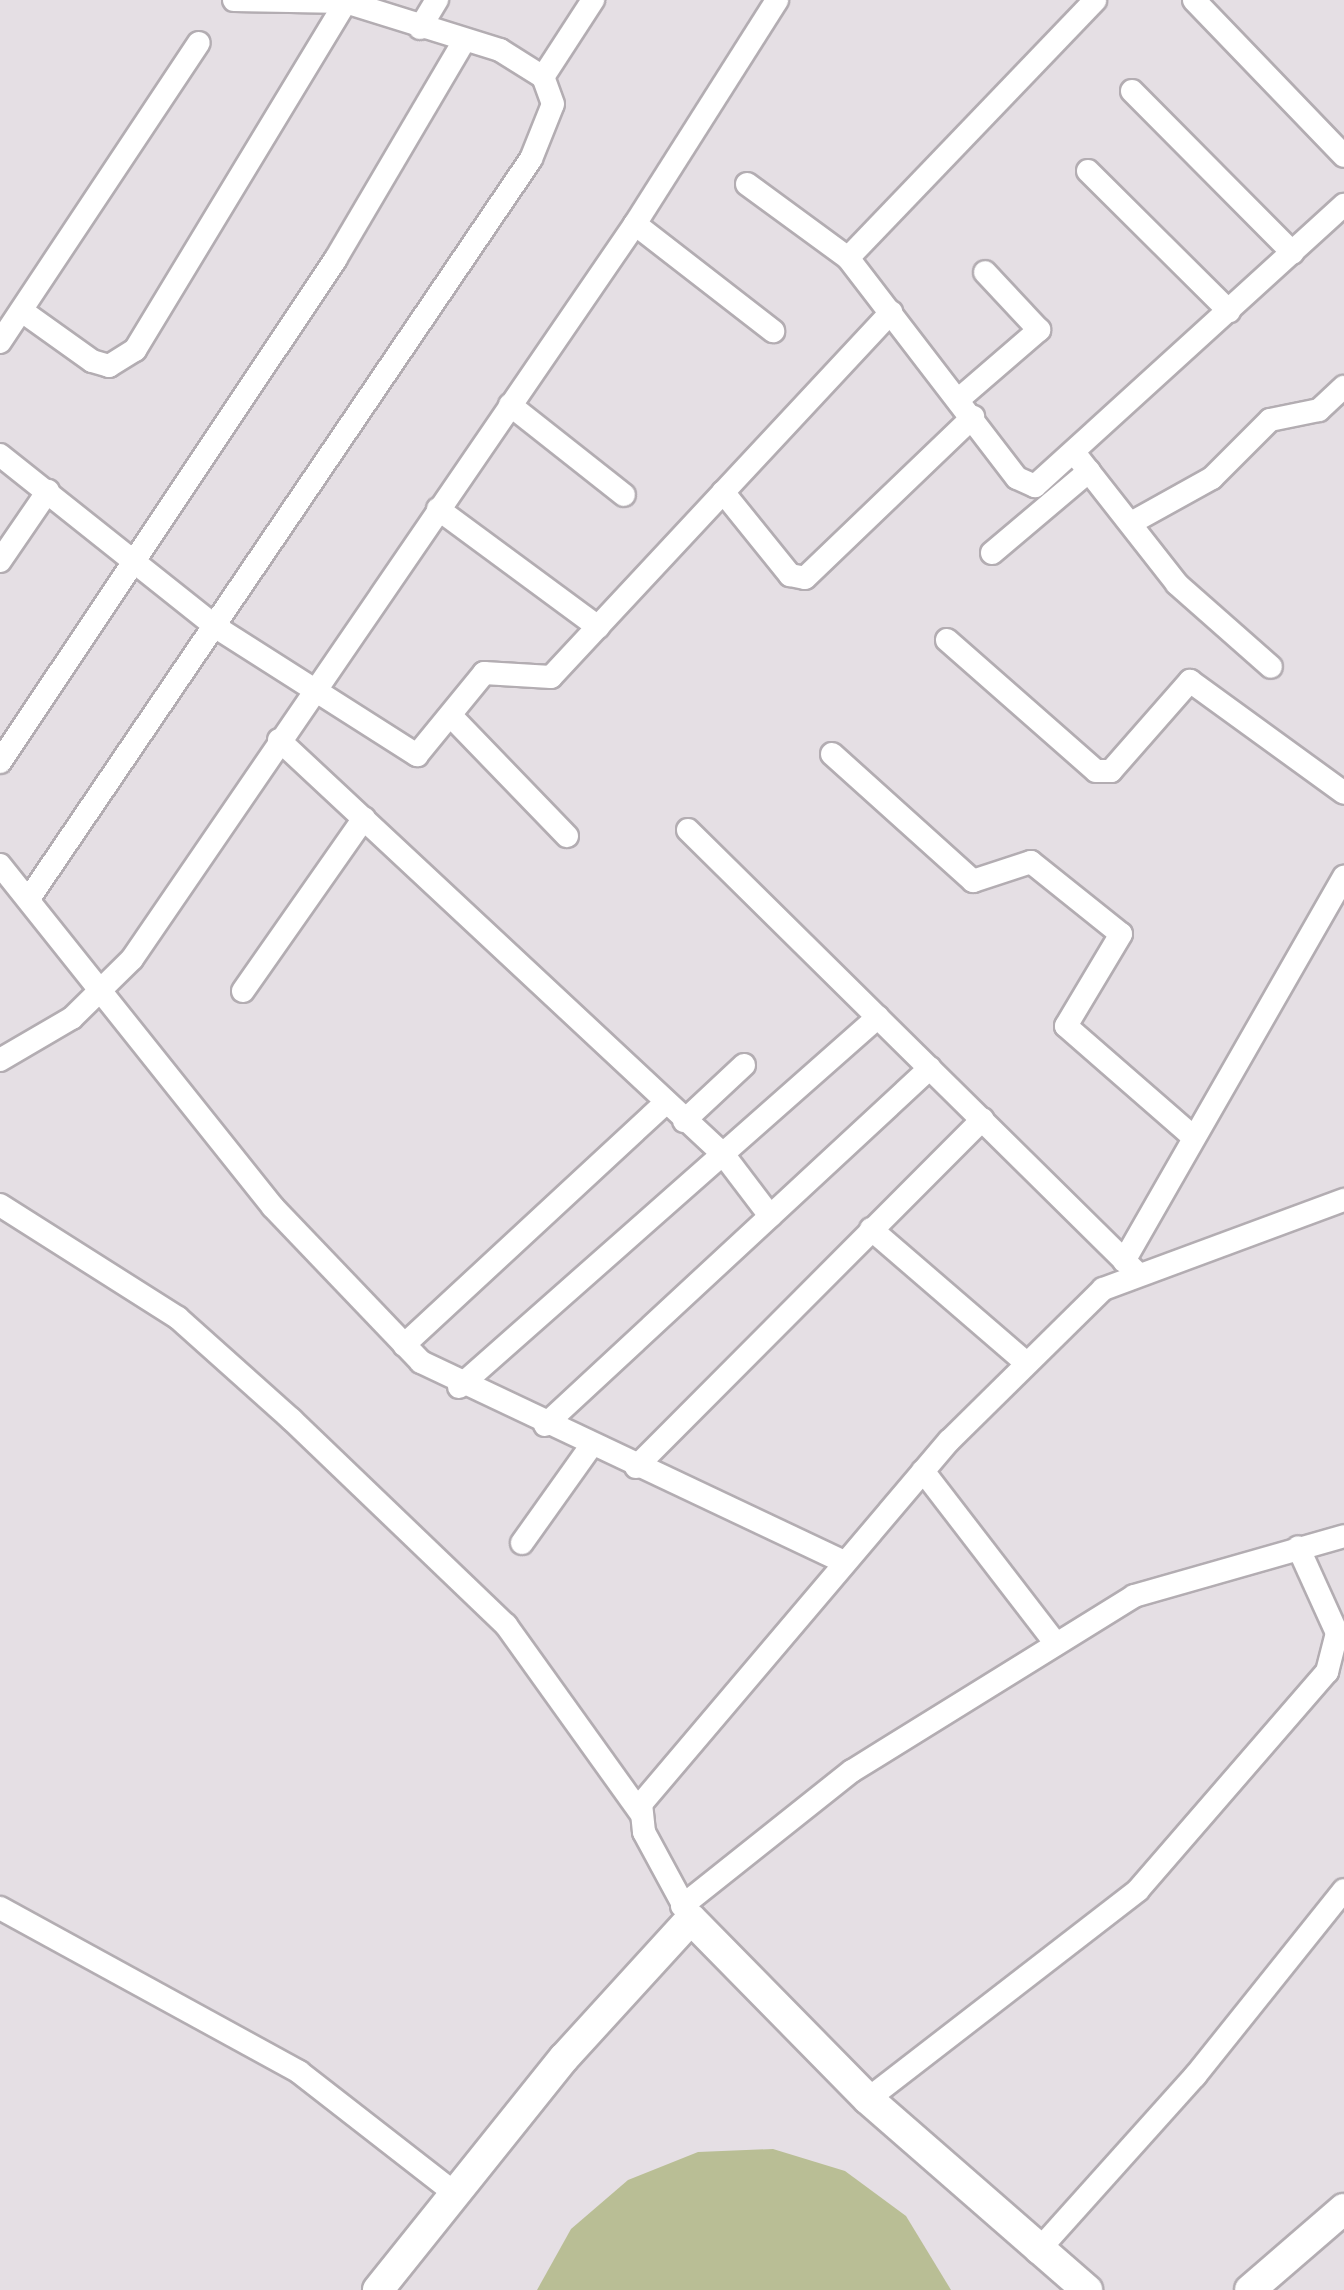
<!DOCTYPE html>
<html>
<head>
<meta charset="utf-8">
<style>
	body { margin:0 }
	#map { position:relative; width:1344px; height:2290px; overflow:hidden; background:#e5dfe4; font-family:"Times New Roman",serif }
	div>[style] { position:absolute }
	.green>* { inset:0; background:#b9be95 }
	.roads { filter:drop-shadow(2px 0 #b3adb2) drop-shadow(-2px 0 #b3adb2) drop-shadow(0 2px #b3adb2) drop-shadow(0 -2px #b3adb2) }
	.street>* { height:22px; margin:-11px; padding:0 11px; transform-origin:11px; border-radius:11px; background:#fff }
	.secondary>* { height:30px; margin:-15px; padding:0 15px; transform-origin:15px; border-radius:15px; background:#fff }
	span { translate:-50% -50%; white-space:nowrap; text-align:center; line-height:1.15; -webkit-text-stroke:8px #e5dfe4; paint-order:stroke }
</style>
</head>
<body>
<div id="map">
	<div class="green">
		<i style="clip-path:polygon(773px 2149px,845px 2171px,906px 2216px,951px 2290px,537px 2290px,571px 2229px,628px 2180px,698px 2152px)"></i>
	</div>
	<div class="roads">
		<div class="street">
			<i style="left:1194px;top:0;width:216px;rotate:46.1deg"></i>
			<i style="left:420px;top:28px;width:33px;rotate:-59deg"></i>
			<i style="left:543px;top:77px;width:92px;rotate:-57deg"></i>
			<i style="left:1132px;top:91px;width:228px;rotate:45.2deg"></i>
			<i style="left:1088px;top:171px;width:199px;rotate:44.8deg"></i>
			<i style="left:747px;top:184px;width:125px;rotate:36.2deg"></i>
			<i style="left:848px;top:258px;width:277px;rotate:52.5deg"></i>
			<i style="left:1017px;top:478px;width:20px;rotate:24deg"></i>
			<i style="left:1035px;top:486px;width:418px;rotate:-42.3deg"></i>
			<i style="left:635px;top:224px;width:175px;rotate:37.8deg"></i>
			<i style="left:848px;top:258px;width:357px;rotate:-46.2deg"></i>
			<i style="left:22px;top:311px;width:86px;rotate:35.5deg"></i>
			<i style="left:92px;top:361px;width:18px;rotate:16deg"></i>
			<i style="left:109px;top:366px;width:31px;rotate:-32deg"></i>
			<i style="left:135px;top:350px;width:409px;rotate:-58.8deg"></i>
			<i style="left:0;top:342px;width:359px;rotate:-56.4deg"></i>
			<i style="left:959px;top:399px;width:106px;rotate:-40.8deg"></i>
			<i style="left:1039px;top:330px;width:79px;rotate:-133deg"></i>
			<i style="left:510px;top:405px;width:145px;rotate:38.3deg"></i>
			<i style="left:0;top:455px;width:280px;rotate:38.5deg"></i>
			<i style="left:219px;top:629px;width:235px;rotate:32.5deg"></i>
			<i style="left:417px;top:755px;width:106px;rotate:-50.7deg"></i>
			<i style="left:484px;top:673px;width:67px;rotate:3.4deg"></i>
			<i style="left:551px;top:677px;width:499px;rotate:-47deg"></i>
			<i style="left:1076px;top:455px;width:164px;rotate:51.9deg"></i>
			<i style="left:1177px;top:584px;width:125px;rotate:41.4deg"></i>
			<i style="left:723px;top:492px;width:107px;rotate:51.1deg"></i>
			<i style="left:790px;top:575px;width:15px;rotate:11deg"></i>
			<i style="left:805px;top:578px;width:233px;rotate:-43.8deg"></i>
			<i style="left:438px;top:509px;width:199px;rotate:36.4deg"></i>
			<i style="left:1131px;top:523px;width:93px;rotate:-29.1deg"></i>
			<i style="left:1212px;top:478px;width:82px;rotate:-45deg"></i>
			<i style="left:1270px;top:420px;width:50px;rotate:-11.5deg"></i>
			<i style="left:1319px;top:410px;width:34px;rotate:-43deg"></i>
			<i style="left:992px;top:553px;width:127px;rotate:-40.2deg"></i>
			<i style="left:0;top:561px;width:85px;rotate:-55.6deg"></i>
			<i style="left:947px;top:640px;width:198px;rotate:41.3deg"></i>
			<i style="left:1096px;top:771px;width:15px"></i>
			<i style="left:1111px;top:771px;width:120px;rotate:-48.7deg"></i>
			<i style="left:1190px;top:681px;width:190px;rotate:36deg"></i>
			<i style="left:451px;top:716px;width:167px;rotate:46deg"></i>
			<i style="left:279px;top:740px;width:607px;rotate:43deg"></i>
			<i style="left:723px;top:1154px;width:78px;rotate:52.8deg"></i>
			<i style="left:832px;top:754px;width:190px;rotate:42deg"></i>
			<i style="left:973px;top:881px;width:61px;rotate:-18.1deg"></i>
			<i style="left:1031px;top:862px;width:115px;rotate:38.7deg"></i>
			<i style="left:1121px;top:934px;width:107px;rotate:120.9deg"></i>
			<i style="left:1066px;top:1026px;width:166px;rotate:41.1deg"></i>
			<i style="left:0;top:762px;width:604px;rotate:-56.28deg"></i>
			<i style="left:335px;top:260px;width:252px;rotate:-59.5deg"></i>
			<i style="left:688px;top:830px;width:632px;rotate:44.62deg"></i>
			<i style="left:0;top:865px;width:438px;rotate:51.4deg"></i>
			<i style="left:273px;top:1207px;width:214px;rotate:46.3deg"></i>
			<i style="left:421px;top:1362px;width:468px;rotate:25.3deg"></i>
			<i style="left:32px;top:894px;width:888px;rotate:-55.83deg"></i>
			<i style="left:531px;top:159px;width:59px;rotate:-68.2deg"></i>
			<i style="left:553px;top:104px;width:29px;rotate:-110deg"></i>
			<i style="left:543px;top:77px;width:51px;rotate:-147.9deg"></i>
			<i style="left:500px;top:50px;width:161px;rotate:-162.7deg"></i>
			<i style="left:346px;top:2px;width:112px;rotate:-179deg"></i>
			<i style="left:243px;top:991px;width:211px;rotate:-55deg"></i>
			<i style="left:0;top:1060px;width:83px;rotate:-30.3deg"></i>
			<i style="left:72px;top:1018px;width:84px;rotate:-44.5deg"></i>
			<i style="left:132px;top:959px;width:891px;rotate:-55.61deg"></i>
			<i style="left:635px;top:224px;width:265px;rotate:-57.6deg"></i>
			<i style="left:684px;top:1121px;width:82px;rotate:-43deg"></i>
			<i style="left:0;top:1205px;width:211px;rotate:32.4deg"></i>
			<i style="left:178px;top:1318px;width:152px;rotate:41.8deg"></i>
			<i style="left:291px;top:1419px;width:298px;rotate:43.8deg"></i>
			<i style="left:506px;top:1625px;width:230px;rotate:54.4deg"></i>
			<i style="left:871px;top:1229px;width:202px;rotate:40.8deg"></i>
			<i style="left:1124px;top:1261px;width:443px;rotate:-60.2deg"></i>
			<i style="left:404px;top:1345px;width:356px;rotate:-42.8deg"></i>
			<i style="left:459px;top:1387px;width:559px;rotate:-41.45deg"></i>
			<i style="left:545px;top:1425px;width:525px;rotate:-42.84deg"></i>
			<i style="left:636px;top:1467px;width:491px;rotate:-45.1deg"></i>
			<i style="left:923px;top:1471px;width:218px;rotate:52.4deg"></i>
			<i style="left:522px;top:1543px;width:119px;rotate:-54.6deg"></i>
			<i style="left:682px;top:1906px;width:217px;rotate:-38.5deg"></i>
			<i style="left:852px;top:1771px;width:332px;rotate:-31.8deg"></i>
			<i style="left:1134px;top:1596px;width:218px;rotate:-15.9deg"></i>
			<i style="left:0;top:1908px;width:341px;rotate:28.7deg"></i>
			<i style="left:299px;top:2072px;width:195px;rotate:37.9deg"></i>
			<i style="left:691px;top:1919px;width:99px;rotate:-118.4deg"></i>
			<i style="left:644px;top:1832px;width:28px;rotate:-96deg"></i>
			<i style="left:641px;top:1804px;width:477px;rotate:-49.7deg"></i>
			<i style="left:950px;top:1440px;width:215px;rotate:-44.6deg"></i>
			<i style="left:1103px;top:1289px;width:257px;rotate:-20.3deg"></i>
			<i style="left:868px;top:2099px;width:341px;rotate:-37.7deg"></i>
			<i style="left:1138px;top:1890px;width:289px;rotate:-49.1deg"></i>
			<i style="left:1327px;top:1672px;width:40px;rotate:-75.6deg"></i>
			<i style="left:1337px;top:1633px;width:94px;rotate:-114.4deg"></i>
			<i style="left:1037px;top:2252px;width:237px;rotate:-48.1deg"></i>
			<i style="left:1195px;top:2076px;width:238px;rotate:-51.3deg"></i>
		</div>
		<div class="secondary">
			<i style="left:378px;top:2290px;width:297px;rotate:-51.3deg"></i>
			<i style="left:564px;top:2058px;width:188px;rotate:-47.6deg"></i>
			<i style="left:691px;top:1919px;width:252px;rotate:45.5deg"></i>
			<i style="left:868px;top:2099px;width:291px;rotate:41.1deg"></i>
			<i style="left:1250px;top:2290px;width:124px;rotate:-40.8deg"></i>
		</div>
	</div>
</div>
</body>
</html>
